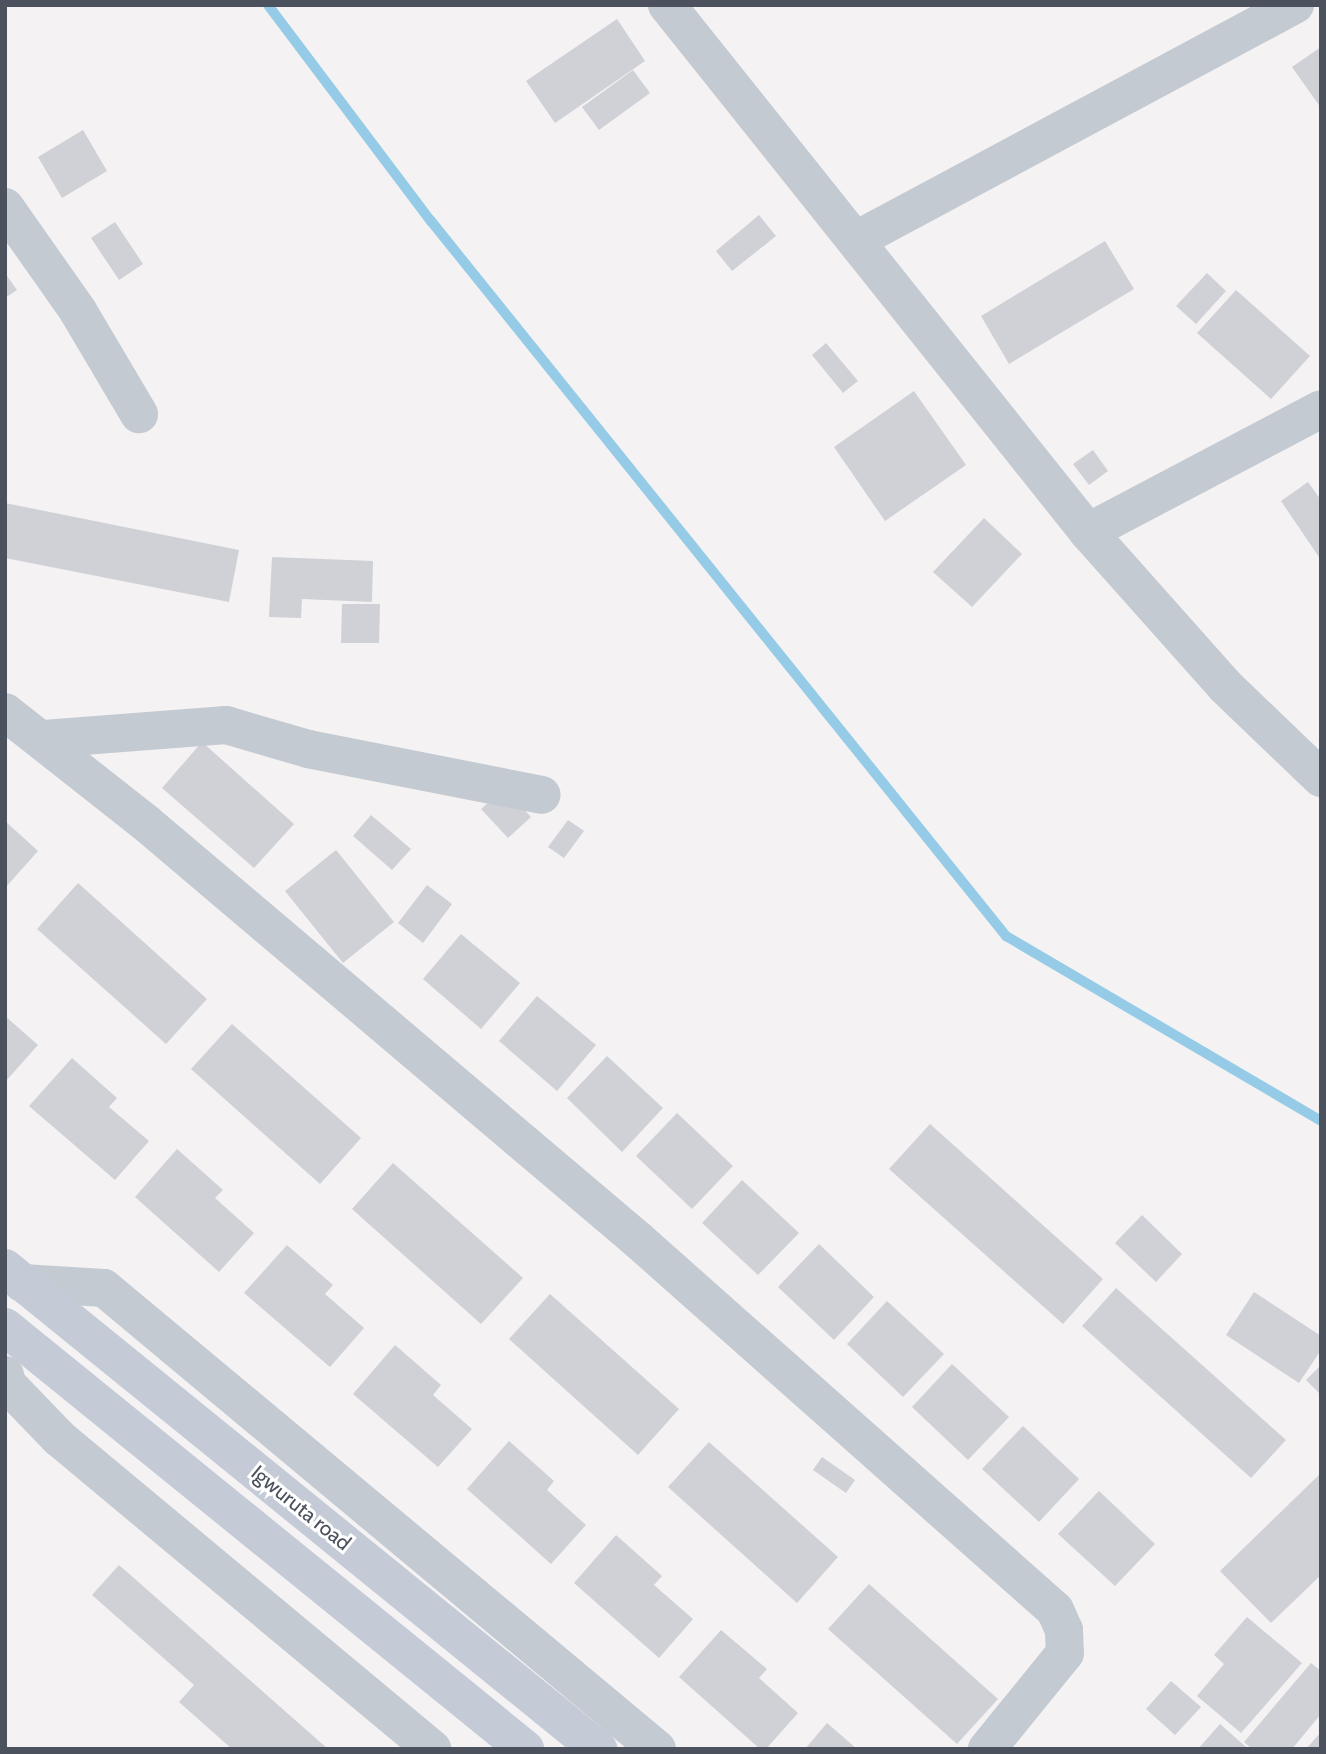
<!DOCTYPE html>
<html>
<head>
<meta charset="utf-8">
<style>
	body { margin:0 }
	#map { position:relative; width:1326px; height:1754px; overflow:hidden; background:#f4f2f2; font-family:Cabin,sans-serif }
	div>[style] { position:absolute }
	.stream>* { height:10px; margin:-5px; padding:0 5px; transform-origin:5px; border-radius:5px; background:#95cbe7 }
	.building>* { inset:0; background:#cfd1d6 }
	.minor>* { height:38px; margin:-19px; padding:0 19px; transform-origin:19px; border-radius:19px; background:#c4cad2 }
	.tertiary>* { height:38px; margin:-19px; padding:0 19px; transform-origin:19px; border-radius:19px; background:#c4cad2 }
	.secondary>* { height:38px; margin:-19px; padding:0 19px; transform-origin:19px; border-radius:19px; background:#c4cbd7 }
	span { translate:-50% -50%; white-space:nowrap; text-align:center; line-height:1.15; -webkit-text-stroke:6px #fff; paint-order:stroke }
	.street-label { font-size:21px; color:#4b525e }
	.frame { position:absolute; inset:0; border:7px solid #4b525e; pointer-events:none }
</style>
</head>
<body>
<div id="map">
	<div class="stream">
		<i style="left:268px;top:5px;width:271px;rotate:53deg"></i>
		<i style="left:431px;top:221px;width:918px;rotate:51.19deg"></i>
		<i style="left:1006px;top:936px;width:365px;rotate:30.4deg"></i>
	</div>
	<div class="building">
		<i style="clip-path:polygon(617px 19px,645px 61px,555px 123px,526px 81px)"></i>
		<i style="clip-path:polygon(1321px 47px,1321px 108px,1292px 67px)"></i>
		<i style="clip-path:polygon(633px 70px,650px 93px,599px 130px,582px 107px)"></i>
		<i style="clip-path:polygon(83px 130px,107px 171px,62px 198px,38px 157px)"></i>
		<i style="clip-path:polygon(759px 215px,776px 236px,732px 271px,716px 251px)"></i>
		<i style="clip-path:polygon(115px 222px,143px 264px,119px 280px,91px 238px)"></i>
		<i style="clip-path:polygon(1105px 241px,1134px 289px,1009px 364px,981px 316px)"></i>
		<i style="clip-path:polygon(5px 273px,17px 290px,5px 298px)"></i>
		<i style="clip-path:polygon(1207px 273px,1226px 291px,1196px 324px,1176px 306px)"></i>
		<i style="clip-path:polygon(1236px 290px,1310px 356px,1271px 399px,1197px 333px)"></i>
		<i style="clip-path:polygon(826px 343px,858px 381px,843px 393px,812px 355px)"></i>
		<i style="clip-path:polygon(914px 391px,966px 465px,885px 521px,834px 447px)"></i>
		<i style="clip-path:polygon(1093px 450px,1108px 471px,1089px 485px,1073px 464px)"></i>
		<i style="clip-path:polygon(1308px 482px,1321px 500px,1321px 560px,1281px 501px)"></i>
		<i style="clip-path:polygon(5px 503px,239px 550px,229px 602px,5px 558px)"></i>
		<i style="clip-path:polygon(984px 518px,1022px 554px,972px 607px,933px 572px)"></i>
		<i style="clip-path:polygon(272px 557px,373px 561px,372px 602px,302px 599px,301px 618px,269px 617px)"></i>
		<i style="clip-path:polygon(342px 604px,380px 604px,379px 643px,341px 643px)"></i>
		<i style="clip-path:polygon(202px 742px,294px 824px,254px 868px,162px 788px)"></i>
		<i style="clip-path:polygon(504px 788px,531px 817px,508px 838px,481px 809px)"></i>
		<i style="clip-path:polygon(371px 815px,411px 849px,392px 870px,353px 836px)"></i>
		<i style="clip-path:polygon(568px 820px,584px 831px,564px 858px,548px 847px)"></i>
		<i style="clip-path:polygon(5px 821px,38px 851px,5px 888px)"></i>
		<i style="clip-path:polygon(336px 850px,394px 922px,343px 963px,285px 891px)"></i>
		<i style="clip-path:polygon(78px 883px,207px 999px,166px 1044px,37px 929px)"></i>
		<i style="clip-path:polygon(427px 885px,452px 904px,423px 943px,398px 923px)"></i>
		<i style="clip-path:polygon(461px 934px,520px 983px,481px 1029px,423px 979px)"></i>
		<i style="clip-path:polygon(537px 996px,596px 1045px,557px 1091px,499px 1041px)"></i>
		<i style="clip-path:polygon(5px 1016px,38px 1045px,5px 1082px)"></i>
		<i style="clip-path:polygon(232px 1024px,361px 1138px,320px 1184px,191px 1069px)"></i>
		<i style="clip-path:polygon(607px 1056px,663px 1108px,622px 1152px,567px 1098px)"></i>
		<i style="clip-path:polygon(72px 1058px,117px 1098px,109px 1107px,149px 1141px,115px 1180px,29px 1106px)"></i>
		<i style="clip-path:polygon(677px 1113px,733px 1166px,692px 1209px,636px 1156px)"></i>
		<i style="clip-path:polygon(930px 1124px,1103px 1279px,1063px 1324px,889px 1169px)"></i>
		<i style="clip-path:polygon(177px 1149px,223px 1190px,215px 1198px,254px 1233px,219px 1272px,135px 1197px)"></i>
		<i style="clip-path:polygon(393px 1163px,523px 1278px,481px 1324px,352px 1209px)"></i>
		<i style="clip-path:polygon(742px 1180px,799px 1233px,758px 1275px,702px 1223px)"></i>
		<i style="clip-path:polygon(1142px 1215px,1182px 1254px,1156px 1282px,1115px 1243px)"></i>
		<i style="clip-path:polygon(819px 1244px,874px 1297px,834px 1340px,778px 1287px)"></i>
		<i style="clip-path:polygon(287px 1245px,333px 1285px,325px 1294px,364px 1328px,330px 1367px,244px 1293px)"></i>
		<i style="clip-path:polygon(1116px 1288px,1286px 1440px,1251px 1478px,1082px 1326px)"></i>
		<i style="clip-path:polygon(1254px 1292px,1321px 1336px,1321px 1350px,1299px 1383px,1226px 1335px)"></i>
		<i style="clip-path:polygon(550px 1294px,679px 1409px,638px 1455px,509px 1339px)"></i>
		<i style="clip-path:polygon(887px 1301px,944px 1354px,903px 1397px,847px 1344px)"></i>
		<i style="clip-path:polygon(395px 1345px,441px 1385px,433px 1395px,472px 1429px,438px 1467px,353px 1394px)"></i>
		<i style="clip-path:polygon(952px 1364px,1009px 1417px,968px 1460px,912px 1407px)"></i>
		<i style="clip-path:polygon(1321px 1365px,1321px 1395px,1306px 1380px)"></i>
		<i style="clip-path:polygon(1023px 1426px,1079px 1479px,1039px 1522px,982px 1469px)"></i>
		<i style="clip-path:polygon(509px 1441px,554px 1481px,547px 1490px,586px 1525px,551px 1564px,467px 1489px)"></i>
		<i style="clip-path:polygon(709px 1442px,838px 1557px,797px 1603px,668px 1487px)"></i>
		<i style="clip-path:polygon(822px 1457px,855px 1480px,846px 1493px,813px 1470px)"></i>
		<i style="clip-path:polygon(1321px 1473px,1321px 1575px,1271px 1623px,1220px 1571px)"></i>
		<i style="clip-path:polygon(1099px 1491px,1155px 1544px,1115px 1586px,1058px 1534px)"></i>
		<i style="clip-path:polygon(616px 1535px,662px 1576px,654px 1585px,693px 1619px,659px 1658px,574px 1583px)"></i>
		<i style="clip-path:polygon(119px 1565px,328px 1749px,232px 1749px,179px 1702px,194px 1685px,92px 1595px)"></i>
		<i style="clip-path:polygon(869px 1584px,998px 1699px,957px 1744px,828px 1629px)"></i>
		<i style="clip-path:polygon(1247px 1617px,1302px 1663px,1241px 1733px,1197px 1696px,1224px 1664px,1214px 1655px)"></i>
		<i style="clip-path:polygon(721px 1630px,767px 1669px,759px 1678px,798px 1713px,766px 1749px,760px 1749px,679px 1677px)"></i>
		<i style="clip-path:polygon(1311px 1663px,1321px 1671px,1321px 1714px,1292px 1749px,1252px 1749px,1244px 1742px)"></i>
		<i style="clip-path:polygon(1171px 1681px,1201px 1707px,1175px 1735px,1146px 1709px)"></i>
		<i style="clip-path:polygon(827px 1723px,857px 1749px,805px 1749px)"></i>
		<i style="clip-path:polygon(1220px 1724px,1246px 1747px,1244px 1749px,1198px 1749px)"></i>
		<i style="clip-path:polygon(1321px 1732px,1321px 1749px,1306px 1749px)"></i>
	</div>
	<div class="minor">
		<i style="left:667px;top:5px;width:675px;rotate:51.38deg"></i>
		<i style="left:1088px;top:532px;width:206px;rotate:48.3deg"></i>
		<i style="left:1225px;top:686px;width:133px;rotate:43.8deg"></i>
		<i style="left:5px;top:207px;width:127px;rotate:54.9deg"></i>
		<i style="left:78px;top:311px;width:120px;rotate:59.4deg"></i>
		<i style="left:858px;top:239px;width:496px;rotate:-28.2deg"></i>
		<i style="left:1088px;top:532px;width:263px;rotate:-27.8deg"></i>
		<i style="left:5px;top:712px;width:179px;rotate:38.2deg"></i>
		<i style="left:146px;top:823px;width:645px;rotate:40.28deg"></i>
		<i style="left:638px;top:1240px;width:557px;rotate:41.58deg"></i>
		<i style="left:1055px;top:1610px;width:22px;rotate:66deg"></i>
		<i style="left:1064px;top:1630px;width:23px;rotate:88deg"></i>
		<i style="left:1065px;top:1653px;width:124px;rotate:129.1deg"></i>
		<i style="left:44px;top:739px;width:183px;rotate:-4.4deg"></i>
		<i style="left:226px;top:725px;width:85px;rotate:16.3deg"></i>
		<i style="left:308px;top:749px;width:238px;rotate:11.1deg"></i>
	</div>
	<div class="tertiary">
		<i style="left:22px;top:1283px;width:82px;rotate:3.5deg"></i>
		<i style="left:104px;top:1288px;width:720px;rotate:39.82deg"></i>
		<i style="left:5px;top:1375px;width:9px;rotate:77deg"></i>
		<i style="left:7px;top:1384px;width:75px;rotate:46.1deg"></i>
		<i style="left:59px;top:1438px;width:486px;rotate:39.8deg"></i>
	</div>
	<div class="secondary">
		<i style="left:5px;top:1268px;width:764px;rotate:39.05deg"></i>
		<i style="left:5px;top:1327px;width:670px;rotate:39.06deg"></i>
	</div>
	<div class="street-label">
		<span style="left:301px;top:1508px;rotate:39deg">Igwuruta road</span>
	</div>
	<div class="frame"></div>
</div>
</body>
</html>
